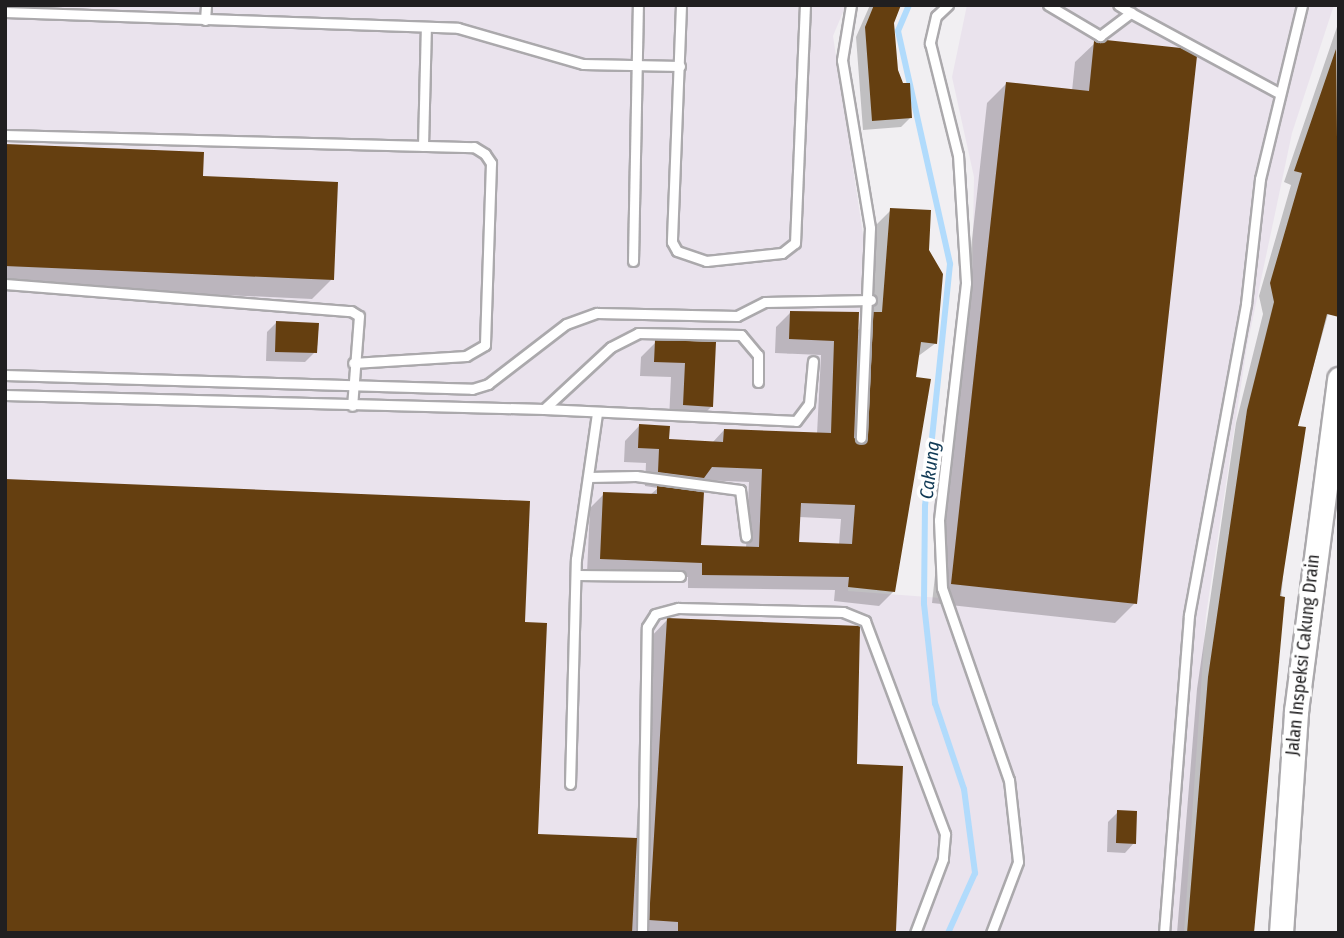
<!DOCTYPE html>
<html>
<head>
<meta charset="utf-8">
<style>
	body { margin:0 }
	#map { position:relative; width:1344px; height:938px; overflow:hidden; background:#f1eff2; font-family:"Fira Sans Condensed",sans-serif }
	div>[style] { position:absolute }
	.built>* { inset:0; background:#eae3ed }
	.shadow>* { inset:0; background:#0003 }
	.stream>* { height:6px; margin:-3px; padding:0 3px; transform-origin:3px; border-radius:3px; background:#b1dbfc }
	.building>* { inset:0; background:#653f10 }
	.roads { filter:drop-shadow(2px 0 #aba9ac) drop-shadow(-2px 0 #aba9ac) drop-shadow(0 2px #aba9ac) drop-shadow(0 -2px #aba9ac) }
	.service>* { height:9px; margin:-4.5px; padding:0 4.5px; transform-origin:4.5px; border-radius:4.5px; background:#fff }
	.tertiary>* { height:23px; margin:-11.5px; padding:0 11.5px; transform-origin:11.5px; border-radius:11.5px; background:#fff }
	span { translate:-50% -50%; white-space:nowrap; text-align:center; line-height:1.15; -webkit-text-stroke:7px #fff; paint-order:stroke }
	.street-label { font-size:18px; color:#201f20 }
	.water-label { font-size:19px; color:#113a55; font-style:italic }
	.frame { position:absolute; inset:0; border:7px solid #201f20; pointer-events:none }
</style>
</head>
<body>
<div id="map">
	<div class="built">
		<i style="clip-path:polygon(5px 5px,846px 5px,833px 36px,876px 320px,848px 591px,941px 598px,933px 511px,972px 295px,974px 177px,952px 77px,967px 5px,1334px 5px,1292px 133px,1247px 346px,1206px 615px,1184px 933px,5px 933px)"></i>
	</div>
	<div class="shadow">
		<i style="clip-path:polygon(870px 5px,900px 5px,892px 22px,896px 70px,911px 117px,901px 127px,863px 130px,856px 37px)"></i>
		<i style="clip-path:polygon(1339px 21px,1339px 275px,1296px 428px,1252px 933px,1177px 933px,1197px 689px,1236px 423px,1263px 314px,1259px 296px,1291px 185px,1284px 182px)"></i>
		<i style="clip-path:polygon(1095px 43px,1135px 603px,1115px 623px,932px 603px,987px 103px,1006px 84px,1072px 91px,1075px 62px)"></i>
		<i style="clip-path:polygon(5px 146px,201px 178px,332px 279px,312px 299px,5px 285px)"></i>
		<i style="clip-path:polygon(evenodd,891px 210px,927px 250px,936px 343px,917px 357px,894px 591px,879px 606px,834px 601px,835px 590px,688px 588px,688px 577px,587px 573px,590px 508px,604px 494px,650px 495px,658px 488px,645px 486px,646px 463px,624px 462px,625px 441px,639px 426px,667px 441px,712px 443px,724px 430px,817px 434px,821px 355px,775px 353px,776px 327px,790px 313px,857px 331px,869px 319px,877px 224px,891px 210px,700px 480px,749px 482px,746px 549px,700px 547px,688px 492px,700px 480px,891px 210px,799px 517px,841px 519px,839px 545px,798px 544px,799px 517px)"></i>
		<i style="clip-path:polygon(277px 322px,315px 352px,305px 362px,266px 361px,267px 332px)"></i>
		<i style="clip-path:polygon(656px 342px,714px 343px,712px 406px,697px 421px,669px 420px,671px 377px,640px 376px,641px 357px)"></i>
		<i style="clip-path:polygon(667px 620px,856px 766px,892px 933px,5px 933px,523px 623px,537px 836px,636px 840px,648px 640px)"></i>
		<i style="clip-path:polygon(1118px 812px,1134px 843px,1125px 853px,1107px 852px,1108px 822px)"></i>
	</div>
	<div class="stream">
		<i style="left:909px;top:5px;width:28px;rotate:113deg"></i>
		<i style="left:898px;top:31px;width:239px;rotate:77.4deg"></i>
		<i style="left:950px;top:264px;width:243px;rotate:95.9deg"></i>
		<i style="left:925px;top:506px;width:98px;rotate:90.6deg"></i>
		<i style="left:924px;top:604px;width:100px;rotate:83.7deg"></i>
		<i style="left:935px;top:703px;width:91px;rotate:71.4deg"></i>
		<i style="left:964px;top:789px;width:85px;rotate:82.5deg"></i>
		<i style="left:975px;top:873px;width:66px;rotate:114.2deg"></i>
	</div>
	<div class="building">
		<i style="clip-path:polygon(874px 5px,901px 5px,894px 23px,898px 70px,903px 83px,910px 83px,912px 118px,872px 121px,865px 27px)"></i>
		<i style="clip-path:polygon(1106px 40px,1181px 48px,1197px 56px,1137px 604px,951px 584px,1006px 82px,1089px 91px,1094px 41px)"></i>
		<i style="clip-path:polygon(1336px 49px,1339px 317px,1327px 314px,1298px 426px,1306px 427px,1280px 596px,1285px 597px,1254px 933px,1187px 933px,1208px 677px,1247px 410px,1274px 302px,1270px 283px,1302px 173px,1294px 171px)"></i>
		<i style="clip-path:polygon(5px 144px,204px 152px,203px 176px,338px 182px,334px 280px,5px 266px)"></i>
		<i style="clip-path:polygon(evenodd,890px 208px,931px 210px,929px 250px,943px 274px,937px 344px,921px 342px,916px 377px,931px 379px,895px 592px,848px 587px,849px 577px,702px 575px,702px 563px,600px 559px,603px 492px,657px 494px,657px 486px,704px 492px,701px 545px,759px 547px,762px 469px,712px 467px,704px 478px,658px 472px,659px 449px,638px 448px,639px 424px,670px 426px,669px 439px,723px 442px,724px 429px,831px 433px,834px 341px,789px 339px,790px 311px,859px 312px,854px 438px,866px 442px,873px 312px,882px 312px,890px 208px,801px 503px,855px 505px,852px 544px,799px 542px,801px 503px)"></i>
		<i style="clip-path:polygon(276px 321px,319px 323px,317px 353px,275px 352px)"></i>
		<i style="clip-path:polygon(655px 340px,716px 342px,713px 407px,683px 405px,685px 363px,654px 362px)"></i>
		<i style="clip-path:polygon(5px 479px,530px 501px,525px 622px,547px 623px,538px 834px,637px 838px,632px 933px,5px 933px)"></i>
		<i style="clip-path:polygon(667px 618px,860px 626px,857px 764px,903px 766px,896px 931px,678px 933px,678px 922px,649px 920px)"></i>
		<i style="clip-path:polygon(1117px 810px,1137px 811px,1136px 844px,1116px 843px)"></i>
	</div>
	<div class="roads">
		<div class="service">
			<i style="left:681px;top:5px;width:237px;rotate:92.2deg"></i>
			<i style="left:672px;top:242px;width:10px;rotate:61deg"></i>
			<i style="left:677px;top:251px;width:31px;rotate:19deg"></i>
			<i style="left:706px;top:261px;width:76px;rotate:-6deg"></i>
			<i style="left:782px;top:253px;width:16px;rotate:-38deg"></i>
			<i style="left:795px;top:243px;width:238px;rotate:-87.6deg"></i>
			<i style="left:851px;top:5px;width:56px;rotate:99.3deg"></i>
			<i style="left:842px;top:60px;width:170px;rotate:80.5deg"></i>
			<i style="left:870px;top:228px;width:210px;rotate:92.5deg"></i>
			<i style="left:948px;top:5px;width:16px;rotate:137deg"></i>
			<i style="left:936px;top:16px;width:28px;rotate:103deg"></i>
			<i style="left:930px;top:43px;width:115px;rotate:76deg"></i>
			<i style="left:958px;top:155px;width:128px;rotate:86.4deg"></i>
			<i style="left:966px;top:283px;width:239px;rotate:96.5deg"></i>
			<i style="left:939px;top:520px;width:68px;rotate:87.5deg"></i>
			<i style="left:942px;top:588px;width:203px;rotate:70.8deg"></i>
			<i style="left:1009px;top:780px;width:82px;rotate:83.7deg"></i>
			<i style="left:1018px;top:862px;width:76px;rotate:110.8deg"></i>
			<i style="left:1048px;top:5px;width:61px;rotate:30.8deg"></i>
			<i style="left:1100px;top:36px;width:39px;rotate:-37deg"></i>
			<i style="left:1131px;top:13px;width:15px;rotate:-148deg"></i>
			<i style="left:5px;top:12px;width:453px;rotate:2deg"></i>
			<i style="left:458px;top:28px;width:130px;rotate:16.1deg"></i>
			<i style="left:583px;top:64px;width:97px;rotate:1.2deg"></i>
			<i style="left:1131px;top:13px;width:166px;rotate:28.4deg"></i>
			<i style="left:205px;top:20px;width:15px;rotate:-86deg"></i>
			<i style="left:5px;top:135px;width:469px;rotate:1.5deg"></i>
			<i style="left:474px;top:147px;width:13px;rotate:32deg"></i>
			<i style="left:485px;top:154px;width:11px;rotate:56deg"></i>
			<i style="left:491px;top:163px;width:182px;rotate:91.9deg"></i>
			<i style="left:485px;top:345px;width:22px;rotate:150deg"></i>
			<i style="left:466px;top:356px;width:113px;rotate:176.5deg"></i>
			<i style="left:423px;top:146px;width:119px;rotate:-88.6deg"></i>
			<i style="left:633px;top:261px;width:256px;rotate:-88.9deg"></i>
			<i style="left:5px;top:284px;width:347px;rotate:4.5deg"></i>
			<i style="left:351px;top:311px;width:9px;rotate:32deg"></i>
			<i style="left:359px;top:316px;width:90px;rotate:94.4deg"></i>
			<i style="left:5px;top:375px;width:467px;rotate:1.7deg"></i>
			<i style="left:472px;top:389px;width:17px;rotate:-17deg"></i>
			<i style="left:488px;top:384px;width:98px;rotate:-37.6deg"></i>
			<i style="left:566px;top:324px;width:33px;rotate:-20deg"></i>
			<i style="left:597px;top:313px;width:140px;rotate:1.2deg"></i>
			<i style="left:737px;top:316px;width:31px;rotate:-27deg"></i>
			<i style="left:765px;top:302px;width:106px;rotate:-1.1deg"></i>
			<i style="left:5px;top:395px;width:539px;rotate:1.49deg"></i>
			<i style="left:544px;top:409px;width:91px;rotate:-42.8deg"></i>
			<i style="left:611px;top:347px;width:30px;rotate:-27deg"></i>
			<i style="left:638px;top:333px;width:103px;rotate:1.1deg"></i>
			<i style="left:741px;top:335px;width:26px;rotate:50deg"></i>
			<i style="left:758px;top:355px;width:27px;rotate:90deg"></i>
			<i style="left:544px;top:409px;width:252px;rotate:2.7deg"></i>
			<i style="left:796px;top:421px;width:21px;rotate:-53deg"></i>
			<i style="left:809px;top:404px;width:43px;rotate:-84.7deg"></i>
			<i style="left:589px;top:477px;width:47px;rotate:-1.2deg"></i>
			<i style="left:636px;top:476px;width:105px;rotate:7.7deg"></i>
			<i style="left:740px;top:490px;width:47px;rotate:82.7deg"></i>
			<i style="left:577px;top:575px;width:103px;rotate:0.6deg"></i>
			<i style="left:570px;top:784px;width:225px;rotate:-88.5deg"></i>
			<i style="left:576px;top:559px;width:147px;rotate:-81.8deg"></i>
			<i style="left:642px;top:933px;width:306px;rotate:-89.1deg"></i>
			<i style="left:647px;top:627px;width:15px;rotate:-58deg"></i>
			<i style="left:655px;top:614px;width:24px;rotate:-15deg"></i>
			<i style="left:678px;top:608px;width:165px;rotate:1.4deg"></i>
			<i style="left:843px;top:612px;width:24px;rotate:22deg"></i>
			<i style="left:865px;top:621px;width:228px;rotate:69.4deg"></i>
			<i style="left:945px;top:834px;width:25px;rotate:95deg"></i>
			<i style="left:943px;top:859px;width:79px;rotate:110.7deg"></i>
			<i style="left:1164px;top:933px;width:319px;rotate:-85.5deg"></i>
			<i style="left:1189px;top:615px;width:316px;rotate:-79.6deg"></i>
			<i style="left:1246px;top:304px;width:126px;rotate:-83.6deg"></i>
			<i style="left:1260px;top:179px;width:179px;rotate:-76.4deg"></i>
		</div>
		<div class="tertiary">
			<i style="left:1281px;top:933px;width:223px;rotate:-86.1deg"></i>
			<i style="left:1296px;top:711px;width:335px;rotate:-82.6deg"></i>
		</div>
	</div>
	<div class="street-label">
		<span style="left:1303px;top:655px;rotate:-84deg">Jalan Inspeksi Cakung Drain</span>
	</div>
	<div class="water-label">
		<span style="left:930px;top:470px;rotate:-83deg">Cakung</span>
	</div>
	<div class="frame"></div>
</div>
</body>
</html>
